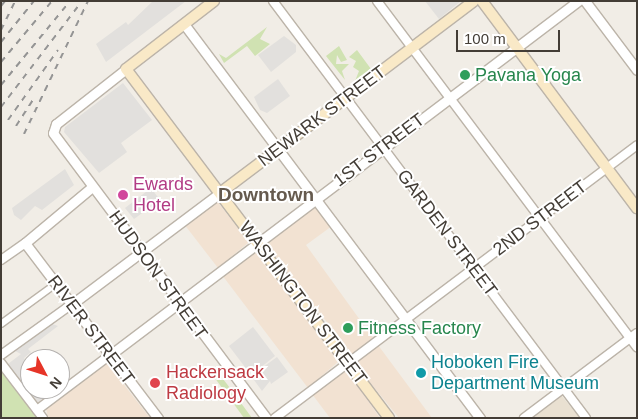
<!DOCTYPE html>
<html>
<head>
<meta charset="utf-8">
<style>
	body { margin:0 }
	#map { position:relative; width:638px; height:419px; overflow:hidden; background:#f1ede6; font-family:Helvetica,sans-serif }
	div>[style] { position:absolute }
	.commercial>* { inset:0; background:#f2e2d2 }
	.education>* { inset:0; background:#e9e0d1 }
	.green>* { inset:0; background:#d0e2b2 }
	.parking>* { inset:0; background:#e2e0dd }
	.roads { filter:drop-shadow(1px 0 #bcb4a9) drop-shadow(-1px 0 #bcb4a9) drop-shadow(0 1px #bcb4a9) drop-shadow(0 -1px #bcb4a9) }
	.pedestrian>* { height:5.5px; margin:-2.75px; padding:0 2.75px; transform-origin:2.75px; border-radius:2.75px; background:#fff }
	.minor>* { height:8px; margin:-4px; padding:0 4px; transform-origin:4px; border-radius:4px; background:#fff }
	.tertiary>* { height:9px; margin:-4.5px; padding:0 4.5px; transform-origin:4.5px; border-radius:4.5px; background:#fff }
	.secondary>* { height:10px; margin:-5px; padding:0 5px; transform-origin:5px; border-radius:5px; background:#f9e9c7 }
	.rail>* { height:2px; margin-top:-1px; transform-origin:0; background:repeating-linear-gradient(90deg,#949494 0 6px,transparent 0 12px) }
	.dots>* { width:14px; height:14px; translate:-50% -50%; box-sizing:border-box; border:2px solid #fff; border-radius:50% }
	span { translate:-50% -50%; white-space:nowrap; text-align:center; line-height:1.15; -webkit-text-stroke:4px #fff; paint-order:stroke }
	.leisure-label { font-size:18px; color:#27864d }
	.left { translate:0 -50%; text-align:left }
	.street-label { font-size:18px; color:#433d36 }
	.hotel-label { font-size:18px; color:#b23c85 }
	.culture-label { font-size:18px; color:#0d838f }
	.health-label { font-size:18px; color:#be3a42 }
	.neighbourhood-label { font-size:19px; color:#655a4e; font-weight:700 }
	.frame { position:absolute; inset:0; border:2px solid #433d36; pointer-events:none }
	.north { position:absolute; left:20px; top:349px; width:50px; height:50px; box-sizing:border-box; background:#fff; border:1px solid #b4b1af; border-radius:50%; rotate:130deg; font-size:14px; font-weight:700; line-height:20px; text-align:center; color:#433d36 }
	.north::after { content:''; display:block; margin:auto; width:18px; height:22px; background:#e63528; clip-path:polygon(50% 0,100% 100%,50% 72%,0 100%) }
	.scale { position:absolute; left:456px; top:30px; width:104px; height:22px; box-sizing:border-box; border:2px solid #433d36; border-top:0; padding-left:6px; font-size:15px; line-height:18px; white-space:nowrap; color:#433d36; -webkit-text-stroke:4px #fff; paint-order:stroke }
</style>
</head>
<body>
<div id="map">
	<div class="commercial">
		<i style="clip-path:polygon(217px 201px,249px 242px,218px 268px,184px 224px)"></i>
		<i style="clip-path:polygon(316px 206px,332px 226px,306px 245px,373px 338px,352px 354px,264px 242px)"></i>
		<i style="clip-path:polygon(255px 251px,339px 361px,308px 388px,222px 275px)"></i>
		<i style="clip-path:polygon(378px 345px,432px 418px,399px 418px,359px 369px,358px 360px)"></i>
		<i style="clip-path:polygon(107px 363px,150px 418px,48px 418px,46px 408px)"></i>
		<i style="clip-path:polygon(343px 371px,350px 375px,380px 418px,330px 418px,312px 394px)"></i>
	</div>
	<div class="education">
		<i style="clip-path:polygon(561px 395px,580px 418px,530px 418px,560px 395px)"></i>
	</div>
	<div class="green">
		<i style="clip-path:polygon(267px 27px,260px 39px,270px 44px,255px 56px,247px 46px,224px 63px,219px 54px,226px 58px)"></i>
		<i style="clip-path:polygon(339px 46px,347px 60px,341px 62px,337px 55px,336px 64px,349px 64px,342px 71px,345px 80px,326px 56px)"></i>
		<i style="clip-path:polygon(357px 50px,371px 69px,355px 81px,359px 71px,353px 67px,356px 61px,349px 57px)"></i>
		<i style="clip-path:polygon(1px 366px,39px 418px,1px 418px)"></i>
		<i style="clip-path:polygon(213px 366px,230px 388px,252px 418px,244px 418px,209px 370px)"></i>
	</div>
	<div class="parking">
		<i style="clip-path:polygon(153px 1px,186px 1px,106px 62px,96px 44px,126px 22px,128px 25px)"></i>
		<i style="clip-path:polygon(425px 1px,461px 1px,439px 19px)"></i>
		<i style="clip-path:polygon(284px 36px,296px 45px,296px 52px,271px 72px,258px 55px)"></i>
		<i style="clip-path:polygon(278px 79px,290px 96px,267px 113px,260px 110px,254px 97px)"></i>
		<i style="clip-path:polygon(123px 83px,152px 120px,121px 143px,127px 152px,99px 173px,64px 132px,65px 127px)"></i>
		<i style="clip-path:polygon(65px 169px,74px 185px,42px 210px,35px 206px,21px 220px,14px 215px,12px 208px)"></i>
		<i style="clip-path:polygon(151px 188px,160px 200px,134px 219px,125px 208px)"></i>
		<i style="clip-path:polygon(52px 324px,58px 326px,28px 349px,31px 352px,24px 358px,30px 366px,30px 389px,56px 389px,37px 403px,8px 364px,21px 354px,15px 351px)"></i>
		<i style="clip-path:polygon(253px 327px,275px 356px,251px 375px,229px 346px)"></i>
		<i style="clip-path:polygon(277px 357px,288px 372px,271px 384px,270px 381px,262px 391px,251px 376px)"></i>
	</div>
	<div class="roads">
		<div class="pedestrian">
			<i style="left:1px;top:324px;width:59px;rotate:-36.1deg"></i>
		</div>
		<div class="minor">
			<i style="left:273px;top:1px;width:521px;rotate:53.11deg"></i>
			<i style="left:377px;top:1px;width:433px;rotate:53.1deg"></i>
			<i style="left:1px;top:260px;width:29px;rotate:-35deg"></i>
			<i style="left:1px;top:355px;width:87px;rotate:-35.7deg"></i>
			<i style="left:1px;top:363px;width:69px;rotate:52.6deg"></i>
			<i style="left:37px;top:410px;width:91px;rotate:-37deg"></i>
			<i style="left:275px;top:418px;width:453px;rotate:-37deg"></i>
			<i style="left:524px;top:418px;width:141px;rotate:-37deg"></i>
		</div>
		<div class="tertiary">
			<i style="left:585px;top:1px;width:86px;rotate:53deg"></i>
			<i style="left:184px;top:24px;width:493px;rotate:53.1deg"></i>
			<i style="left:126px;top:69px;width:89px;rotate:141.8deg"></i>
			<i style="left:56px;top:124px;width:9px;rotate:108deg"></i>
			<i style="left:53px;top:133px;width:356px;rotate:53.2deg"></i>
			<i style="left:92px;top:187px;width:87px;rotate:140.1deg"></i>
			<i style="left:25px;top:243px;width:220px;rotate:52.8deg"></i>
			<i style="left:72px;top:304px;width:185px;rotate:-36.9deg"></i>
			<i style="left:110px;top:355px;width:587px;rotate:-37.1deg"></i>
		</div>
		<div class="secondary">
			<i style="left:214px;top:1px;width:111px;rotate:142.3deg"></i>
			<i style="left:126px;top:69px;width:437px;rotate:53deg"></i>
			<i style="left:482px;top:1px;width:259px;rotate:53.2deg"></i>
			<i style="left:220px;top:193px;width:318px;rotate:-37.1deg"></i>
		</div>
	</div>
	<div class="rail">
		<i style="left:1px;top:6px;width:6px;rotate:-51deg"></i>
		<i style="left:1px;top:30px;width:32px;rotate:-64deg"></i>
		<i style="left:1px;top:42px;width:53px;rotate:-51.2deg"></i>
		<i style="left:1px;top:62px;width:80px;rotate:-50.1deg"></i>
		<i style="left:1px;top:85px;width:109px;rotate:-50.6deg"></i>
		<i style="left:1px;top:107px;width:128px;rotate:-52.6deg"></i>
		<i style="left:8px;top:120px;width:86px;rotate:-54.5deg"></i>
		<i style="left:16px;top:126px;width:35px;rotate:-57deg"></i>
		<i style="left:24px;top:134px;width:148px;rotate:-64.3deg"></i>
	</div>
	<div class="dots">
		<i style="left:465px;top:75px;background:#2e9e5b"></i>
		<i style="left:123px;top:195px;background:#d1479c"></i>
		<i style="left:348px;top:328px;background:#2e9e5b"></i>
		<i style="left:421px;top:373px;background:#0f9aa8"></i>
		<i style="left:155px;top:383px;background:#e0444e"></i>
	</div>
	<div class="leisure-label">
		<span class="left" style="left:475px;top:75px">Pavana Yoga</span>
		<span class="left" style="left:358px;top:328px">Fitness Factory</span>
	</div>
	<div class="street-label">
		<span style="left:322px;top:116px;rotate:-37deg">NEWARK STREET</span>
		<span style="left:379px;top:150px;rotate:-37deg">1ST STREET</span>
		<span style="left:540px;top:218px;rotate:-37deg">2ND STREET</span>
		<span style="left:447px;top:233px;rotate:53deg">GARDEN STREET</span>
		<span style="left:158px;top:275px;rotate:54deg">HUDSON STREET</span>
		<span style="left:303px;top:303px;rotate:53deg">WASHINGTON STREET</span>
		<span style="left:91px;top:330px;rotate:53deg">RIVER STREET</span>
	</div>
	<div class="hotel-label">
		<span class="left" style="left:133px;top:195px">Ewards<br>Hotel</span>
	</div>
	<div class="culture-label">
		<span class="left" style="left:431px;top:373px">Hoboken Fire<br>Department Museum</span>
	</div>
	<div class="health-label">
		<span class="left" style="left:166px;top:383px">Hackensack<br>Radiology</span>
	</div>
	<div class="neighbourhood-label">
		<span style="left:266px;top:195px">Downtown</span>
	</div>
	<div class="frame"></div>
	<div class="north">N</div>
	<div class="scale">100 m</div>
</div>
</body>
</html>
